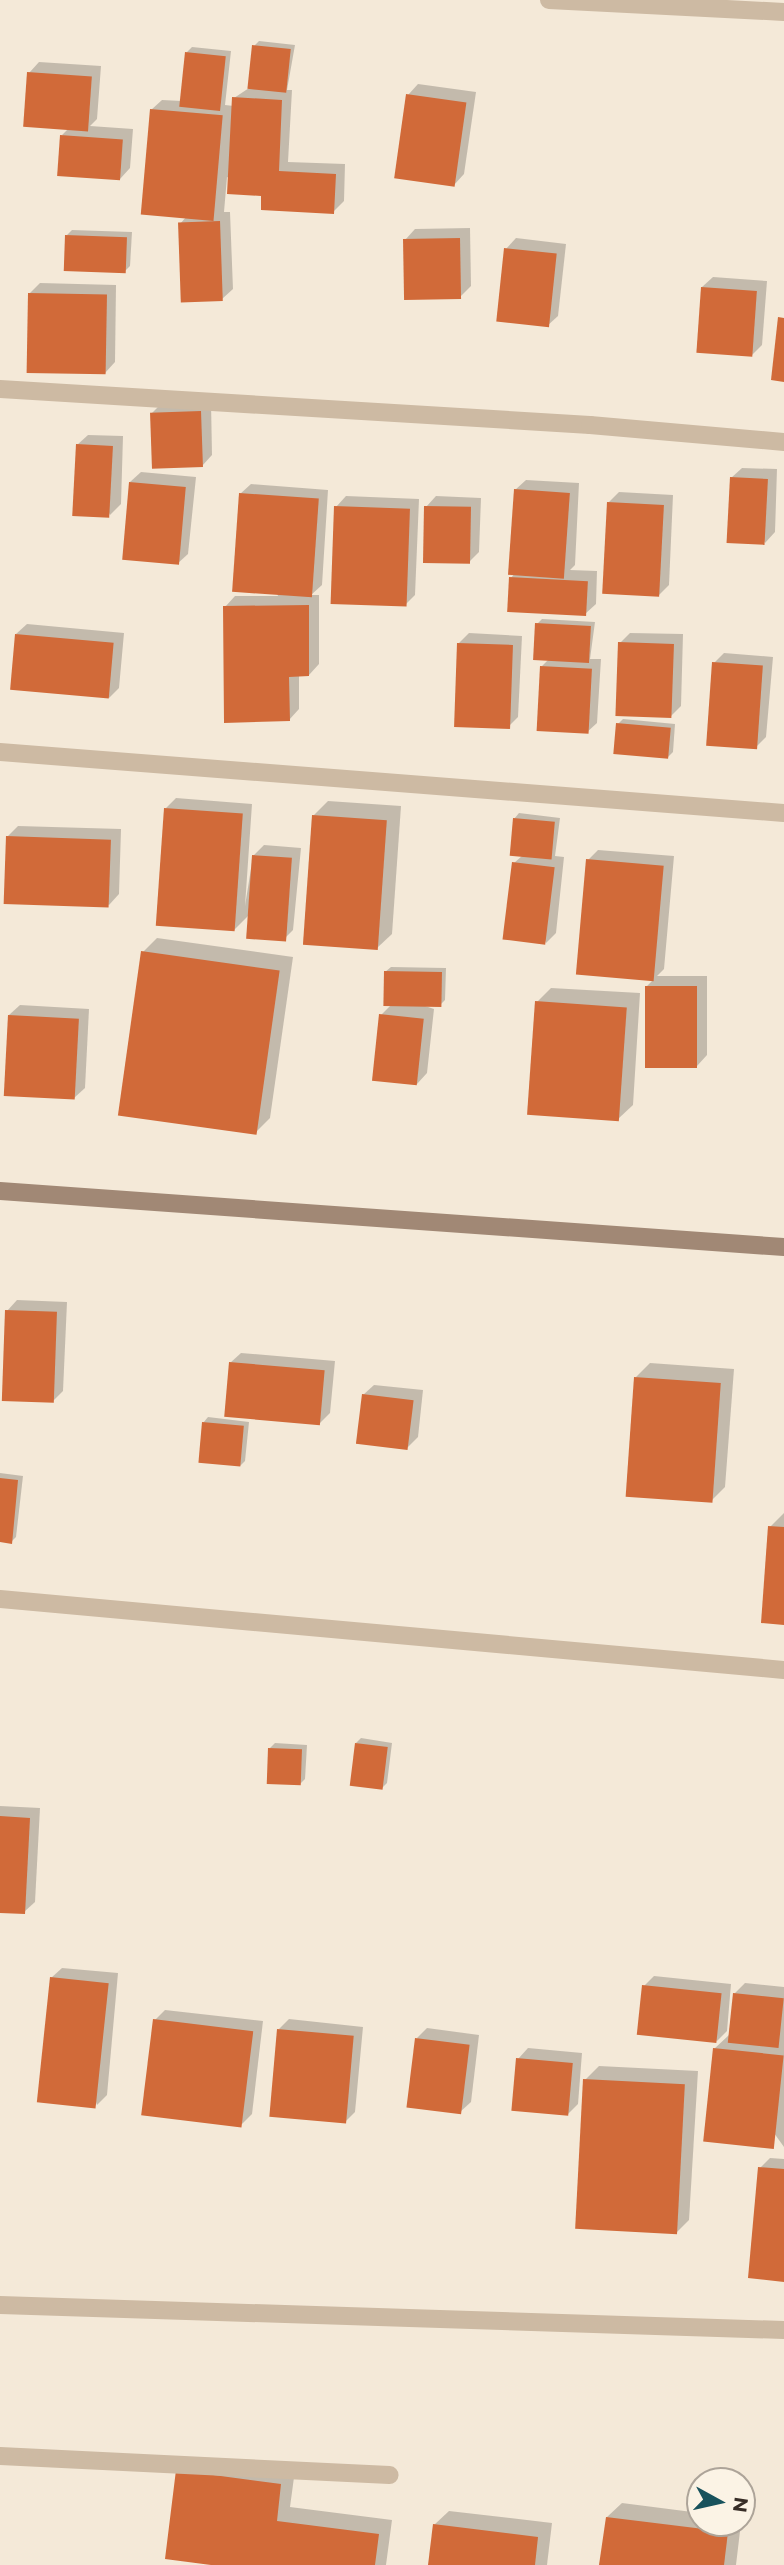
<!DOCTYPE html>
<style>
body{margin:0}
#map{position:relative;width:784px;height:2565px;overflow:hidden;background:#f4e9d8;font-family:Montserrat,sans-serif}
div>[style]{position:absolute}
.shadow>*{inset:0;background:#0003}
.building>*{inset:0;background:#d16a39;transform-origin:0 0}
.street>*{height:18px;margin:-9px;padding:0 9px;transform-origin:9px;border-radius:9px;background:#cdbaa3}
.secondary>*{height:18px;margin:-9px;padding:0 9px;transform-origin:9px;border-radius:9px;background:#a18875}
span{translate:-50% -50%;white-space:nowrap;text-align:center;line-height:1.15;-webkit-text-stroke:5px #fbf3e5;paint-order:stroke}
.north{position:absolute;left:686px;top:2467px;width:70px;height:70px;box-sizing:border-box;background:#fbf3e5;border:2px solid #ada499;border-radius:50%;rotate:98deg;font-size:19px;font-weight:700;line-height:28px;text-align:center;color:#372d26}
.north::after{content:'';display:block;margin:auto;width:24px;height:32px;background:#18525c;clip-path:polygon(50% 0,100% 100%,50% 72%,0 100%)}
</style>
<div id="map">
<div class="shadow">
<div style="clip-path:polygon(259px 41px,295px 45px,287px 90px,292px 90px,288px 162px,345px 164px,344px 201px,333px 212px,263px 194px,227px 177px,224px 212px,230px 212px,233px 289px,222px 299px,180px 224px,186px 217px,151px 110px,162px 100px,182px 101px,187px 52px,192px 47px,231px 51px,225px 105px,234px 106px,234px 98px,249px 88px,254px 46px)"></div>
<div style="clip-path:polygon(39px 62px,101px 66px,97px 119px,90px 126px,133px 129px,130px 168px,120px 179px,62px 135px,69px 128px,29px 73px)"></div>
<div style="clip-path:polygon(418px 84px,476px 92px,464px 174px,454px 185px,408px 95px)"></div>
<div style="clip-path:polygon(470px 228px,471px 286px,460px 297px,405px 240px,415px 229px)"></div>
<div style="clip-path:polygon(72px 230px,132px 232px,130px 266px,125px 271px,67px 235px)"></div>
<div style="clip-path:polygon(516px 238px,566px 244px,558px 316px,547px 326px,506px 249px)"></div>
<div style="clip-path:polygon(713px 277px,767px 281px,762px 345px,751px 356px,702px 287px)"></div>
<div style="clip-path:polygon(40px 283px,116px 285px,115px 362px,105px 373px,29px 294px)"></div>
<div style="clip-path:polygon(211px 402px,212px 455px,202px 466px,152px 413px,162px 403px)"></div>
<div style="clip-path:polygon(88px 435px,123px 436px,121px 504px,110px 515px,77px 445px)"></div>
<div style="clip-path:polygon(742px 468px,777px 469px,775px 532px,765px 543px,731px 478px)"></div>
<div style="clip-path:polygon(141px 472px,196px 477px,188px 554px,177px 564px,130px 482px)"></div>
<div style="clip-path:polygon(526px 480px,579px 483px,575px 565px,570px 570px,597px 571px,596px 604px,585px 614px,511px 578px,515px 573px,515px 490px)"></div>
<div style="clip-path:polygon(251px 484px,328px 490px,322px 585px,311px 595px,319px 595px,319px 664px,309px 675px,299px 675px,299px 709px,289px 720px,225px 607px,235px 596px,278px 596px,240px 494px)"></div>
<div style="clip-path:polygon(619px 492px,673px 495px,669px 585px,659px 595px,608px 503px)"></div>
<div style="clip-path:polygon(346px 496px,419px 499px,415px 595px,405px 605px,336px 507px)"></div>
<div style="clip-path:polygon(436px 496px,481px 498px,479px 552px,469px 562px,426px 507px)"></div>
<div style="clip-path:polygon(542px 619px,595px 622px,590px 659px,601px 659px,597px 723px,586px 733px,542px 666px,549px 659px,537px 624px)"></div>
<div style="clip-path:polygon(27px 624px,124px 633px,119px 688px,109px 698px,16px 634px)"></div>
<div style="clip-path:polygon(469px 633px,522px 636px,518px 717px,508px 727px,459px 643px)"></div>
<div style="clip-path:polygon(630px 633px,683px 634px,681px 706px,670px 717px,620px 643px)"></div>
<div style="clip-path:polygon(724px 653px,773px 657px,766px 737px,755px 748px,714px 663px)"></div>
<div style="clip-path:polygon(623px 719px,675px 724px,673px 752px,668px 757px,618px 724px)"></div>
<div style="clip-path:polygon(176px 798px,252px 804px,245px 906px,253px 856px,264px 845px,301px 848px,293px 930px,283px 940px,248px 916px,234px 930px,166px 808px)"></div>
<div style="clip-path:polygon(328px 801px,401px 806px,392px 934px,377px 948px,313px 816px)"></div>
<div style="clip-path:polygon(519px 813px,560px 818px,555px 856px,564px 857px,556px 933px,546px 943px,514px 863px,522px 856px,514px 819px)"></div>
<div style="clip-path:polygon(18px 826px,121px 829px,119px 894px,109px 905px,7px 837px)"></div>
<div style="clip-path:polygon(598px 850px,674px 856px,664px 969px,657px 976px,707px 976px,707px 1055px,697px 1066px,647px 986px,653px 980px,588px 860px)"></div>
<div style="clip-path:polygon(157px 938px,293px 957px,270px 1118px,256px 1132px,143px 952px)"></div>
<div style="clip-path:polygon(391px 967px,446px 968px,445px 1000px,440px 1005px,422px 1005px,434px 1009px,427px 1073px,417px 1084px,381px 1015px,391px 1005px,385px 972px)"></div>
<div style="clip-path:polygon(551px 988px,640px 993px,633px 1105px,618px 1119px,537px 1002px)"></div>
<div style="clip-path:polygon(20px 1005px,89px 1009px,85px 1088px,74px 1098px,9px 1015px)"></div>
<div style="clip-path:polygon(17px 1300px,67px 1302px,63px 1391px,53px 1401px,7px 1311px)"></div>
<div style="clip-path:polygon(241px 1353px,335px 1361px,330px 1413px,319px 1424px,230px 1363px)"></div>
<div style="clip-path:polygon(650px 1363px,734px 1369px,725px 1487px,711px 1501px,636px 1377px)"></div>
<div style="clip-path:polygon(374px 1385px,423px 1390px,418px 1437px,408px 1447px,363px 1395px)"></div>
<div style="clip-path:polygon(208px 1417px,249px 1422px,245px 1461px,240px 1466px,203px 1423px)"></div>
<div style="clip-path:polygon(0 1473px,23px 1476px,16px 1537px,11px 1542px,0 1541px)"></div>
<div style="clip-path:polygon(784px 1513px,784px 1624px,770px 1527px)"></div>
<div style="clip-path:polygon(361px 1738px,392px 1743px,387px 1783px,382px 1788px,356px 1743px)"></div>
<div style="clip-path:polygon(275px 1743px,307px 1745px,305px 1779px,300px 1784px,270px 1748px)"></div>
<div style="clip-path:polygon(0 1806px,40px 1808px,35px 1902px,24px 1912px,0 1911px)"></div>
<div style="clip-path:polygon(62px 1968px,118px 1973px,107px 2095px,97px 2105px,51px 1978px)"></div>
<div style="clip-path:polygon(654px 1976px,731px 1984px,727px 2031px,717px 2041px,644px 1986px)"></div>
<div style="clip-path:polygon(745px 1983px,784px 1987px,784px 2147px,714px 2049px,729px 2035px,734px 1994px)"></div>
<div style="clip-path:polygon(165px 2010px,263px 2021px,252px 2114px,242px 2124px,155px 2020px)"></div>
<div style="clip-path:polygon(289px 2019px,363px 2027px,355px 2112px,345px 2122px,279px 2029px)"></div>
<div style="clip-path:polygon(427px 2028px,479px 2035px,471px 2102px,460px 2112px,417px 2038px)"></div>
<div style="clip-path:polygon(528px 2048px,582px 2053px,578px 2104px,568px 2114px,518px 2059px)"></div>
<div style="clip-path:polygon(599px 2066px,698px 2071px,689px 2220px,675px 2234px,585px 2080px)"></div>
<div style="clip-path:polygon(770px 2158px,784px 2159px,784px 2280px,760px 2168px)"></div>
<div style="clip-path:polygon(295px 2470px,290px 2507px,392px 2520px,386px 2565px,217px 2565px,178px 2471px)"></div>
<div style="clip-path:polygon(622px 2503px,700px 2513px,700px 2523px,741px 2523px,736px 2565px,601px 2565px,607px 2517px)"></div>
<div style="clip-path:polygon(449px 2511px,552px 2523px,547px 2565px,430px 2565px,434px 2525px)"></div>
</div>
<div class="building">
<div style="left:252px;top:45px;width:39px;height:44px;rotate:6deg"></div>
<div style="left:185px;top:52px;width:41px;height:55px;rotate:6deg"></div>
<div style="left:27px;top:72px;width:65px;height:55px;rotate:4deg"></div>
<div style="left:406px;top:94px;width:61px;height:85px;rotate:8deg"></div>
<div style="clip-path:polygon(232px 97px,282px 100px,279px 171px,336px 174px,334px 214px,261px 210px,261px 196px,227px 194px)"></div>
<div style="left:150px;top:109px;width:73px;height:106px;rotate:5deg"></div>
<div style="left:60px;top:135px;width:63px;height:41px;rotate:4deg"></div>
<div style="left:220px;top:221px;width:80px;height:42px;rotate:88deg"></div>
<div style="left:65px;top:235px;width:62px;height:36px;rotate:2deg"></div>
<div style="left:460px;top:238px;width:61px;height:57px;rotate:89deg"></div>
<div style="left:504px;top:248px;width:53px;height:74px;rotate:6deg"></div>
<div style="left:701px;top:287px;width:56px;height:66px;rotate:4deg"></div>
<div style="left:28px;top:293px;width:79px;height:80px;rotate:1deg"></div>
<div style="clip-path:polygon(778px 317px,784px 318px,784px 382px,771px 380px)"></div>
<div style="left:201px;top:411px;width:56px;height:51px;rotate:88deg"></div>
<div style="left:76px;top:444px;width:37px;height:72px;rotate:3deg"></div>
<div style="left:730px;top:477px;width:38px;height:66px;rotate:3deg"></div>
<div style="left:129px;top:482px;width:57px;height:78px;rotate:5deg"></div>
<div style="left:514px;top:489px;width:56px;height:86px;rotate:4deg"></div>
<div style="left:239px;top:493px;width:80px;height:99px;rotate:4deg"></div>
<div style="left:607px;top:502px;width:57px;height:92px;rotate:3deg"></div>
<div style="left:334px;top:506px;width:76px;height:98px;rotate:2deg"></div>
<div style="left:424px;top:506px;width:47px;height:57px;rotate:1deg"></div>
<div style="left:509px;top:577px;width:79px;height:35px;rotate:3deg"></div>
<div style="clip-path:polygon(309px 605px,309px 676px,289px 677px,290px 721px,224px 723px,223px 606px)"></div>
<div style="left:535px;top:623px;width:56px;height:37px;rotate:3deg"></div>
<div style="left:15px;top:634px;width:99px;height:56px;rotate:5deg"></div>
<div style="left:618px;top:642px;width:56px;height:74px;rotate:2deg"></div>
<div style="left:457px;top:643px;width:56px;height:84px;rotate:2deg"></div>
<div style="left:712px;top:662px;width:51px;height:84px;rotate:4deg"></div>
<div style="left:540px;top:666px;width:52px;height:65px;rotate:3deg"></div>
<div style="left:616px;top:723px;width:55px;height:31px;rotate:5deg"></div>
<div style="left:164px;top:808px;width:79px;height:118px;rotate:4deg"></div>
<div style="left:312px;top:815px;width:75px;height:130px;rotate:4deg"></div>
<div style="left:513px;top:818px;width:42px;height:38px;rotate:5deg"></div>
<div style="left:6px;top:836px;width:105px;height:68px;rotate:2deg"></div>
<div style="left:252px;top:855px;width:40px;height:84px;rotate:4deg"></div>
<div style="left:586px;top:859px;width:78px;height:116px;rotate:5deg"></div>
<div style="left:512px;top:862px;width:43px;height:78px;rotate:7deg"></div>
<div style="left:141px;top:951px;width:140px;height:166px;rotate:8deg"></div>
<div style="left:384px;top:971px;width:58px;height:35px;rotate:1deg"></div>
<div style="left:645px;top:986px;width:52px;height:82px"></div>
<div style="left:535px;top:1001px;width:92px;height:114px;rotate:4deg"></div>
<div style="left:379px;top:1014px;width:45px;height:67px;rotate:6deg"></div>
<div style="left:8px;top:1015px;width:71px;height:81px;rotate:3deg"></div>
<div style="left:5px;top:1310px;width:52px;height:91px;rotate:2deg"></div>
<div style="left:229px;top:1362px;width:96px;height:55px;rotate:5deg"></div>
<div style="left:634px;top:1377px;width:87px;height:120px;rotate:4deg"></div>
<div style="left:362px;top:1394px;width:52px;height:50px;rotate:7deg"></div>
<div style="left:202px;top:1422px;width:42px;height:41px;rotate:5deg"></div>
<div style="clip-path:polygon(0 1478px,18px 1480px,12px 1544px,0 1542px)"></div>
<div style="clip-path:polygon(768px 1526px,784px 1527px,784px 1625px,761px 1623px)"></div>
<div style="left:355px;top:1743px;width:33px;height:43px;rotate:7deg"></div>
<div style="left:268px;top:1748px;width:34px;height:36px;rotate:2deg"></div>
<div style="clip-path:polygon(0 1816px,30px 1818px,25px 1914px,0 1913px)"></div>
<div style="left:50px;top:1977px;width:59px;height:126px;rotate:6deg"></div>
<div style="left:642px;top:1985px;width:80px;height:50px;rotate:6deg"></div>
<div style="left:733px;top:1993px;width:51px;height:50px;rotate:6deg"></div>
<div style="left:153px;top:2019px;width:101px;height:97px;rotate:7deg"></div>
<div style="left:277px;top:2029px;width:77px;height:88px;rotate:5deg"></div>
<div style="left:415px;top:2038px;width:55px;height:70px;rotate:7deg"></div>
<div style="left:713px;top:2048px;width:71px;height:94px;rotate:6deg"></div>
<div style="left:516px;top:2058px;width:57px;height:53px;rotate:5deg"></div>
<div style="left:583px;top:2079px;width:102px;height:150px;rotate:3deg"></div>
<div style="clip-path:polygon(758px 2167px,784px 2169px,784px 2282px,748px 2278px)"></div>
<div style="clip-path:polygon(176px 2470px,281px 2484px,277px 2521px,379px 2534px,375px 2565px,211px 2565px,165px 2559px)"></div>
<div style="clip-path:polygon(606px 2517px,728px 2532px,724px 2565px,599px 2565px)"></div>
<div style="clip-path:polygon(433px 2524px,538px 2537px,535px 2565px,428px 2565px)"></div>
</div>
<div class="street">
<div style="left:549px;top:0;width:235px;rotate:2.9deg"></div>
<div style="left:0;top:389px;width:591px;rotate:3.49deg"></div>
<div style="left:590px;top:425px;width:195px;rotate:5deg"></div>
<div style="left:0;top:752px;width:786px;rotate:4.45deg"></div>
<div style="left:0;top:1599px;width:787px;rotate:5.17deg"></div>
<div style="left:0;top:2305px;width:784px;rotate:1.83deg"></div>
<div style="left:0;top:2456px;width:390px;rotate:2.8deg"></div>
</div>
<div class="secondary">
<div style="left:0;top:1191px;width:786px;rotate:4.09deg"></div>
</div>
<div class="north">N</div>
</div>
